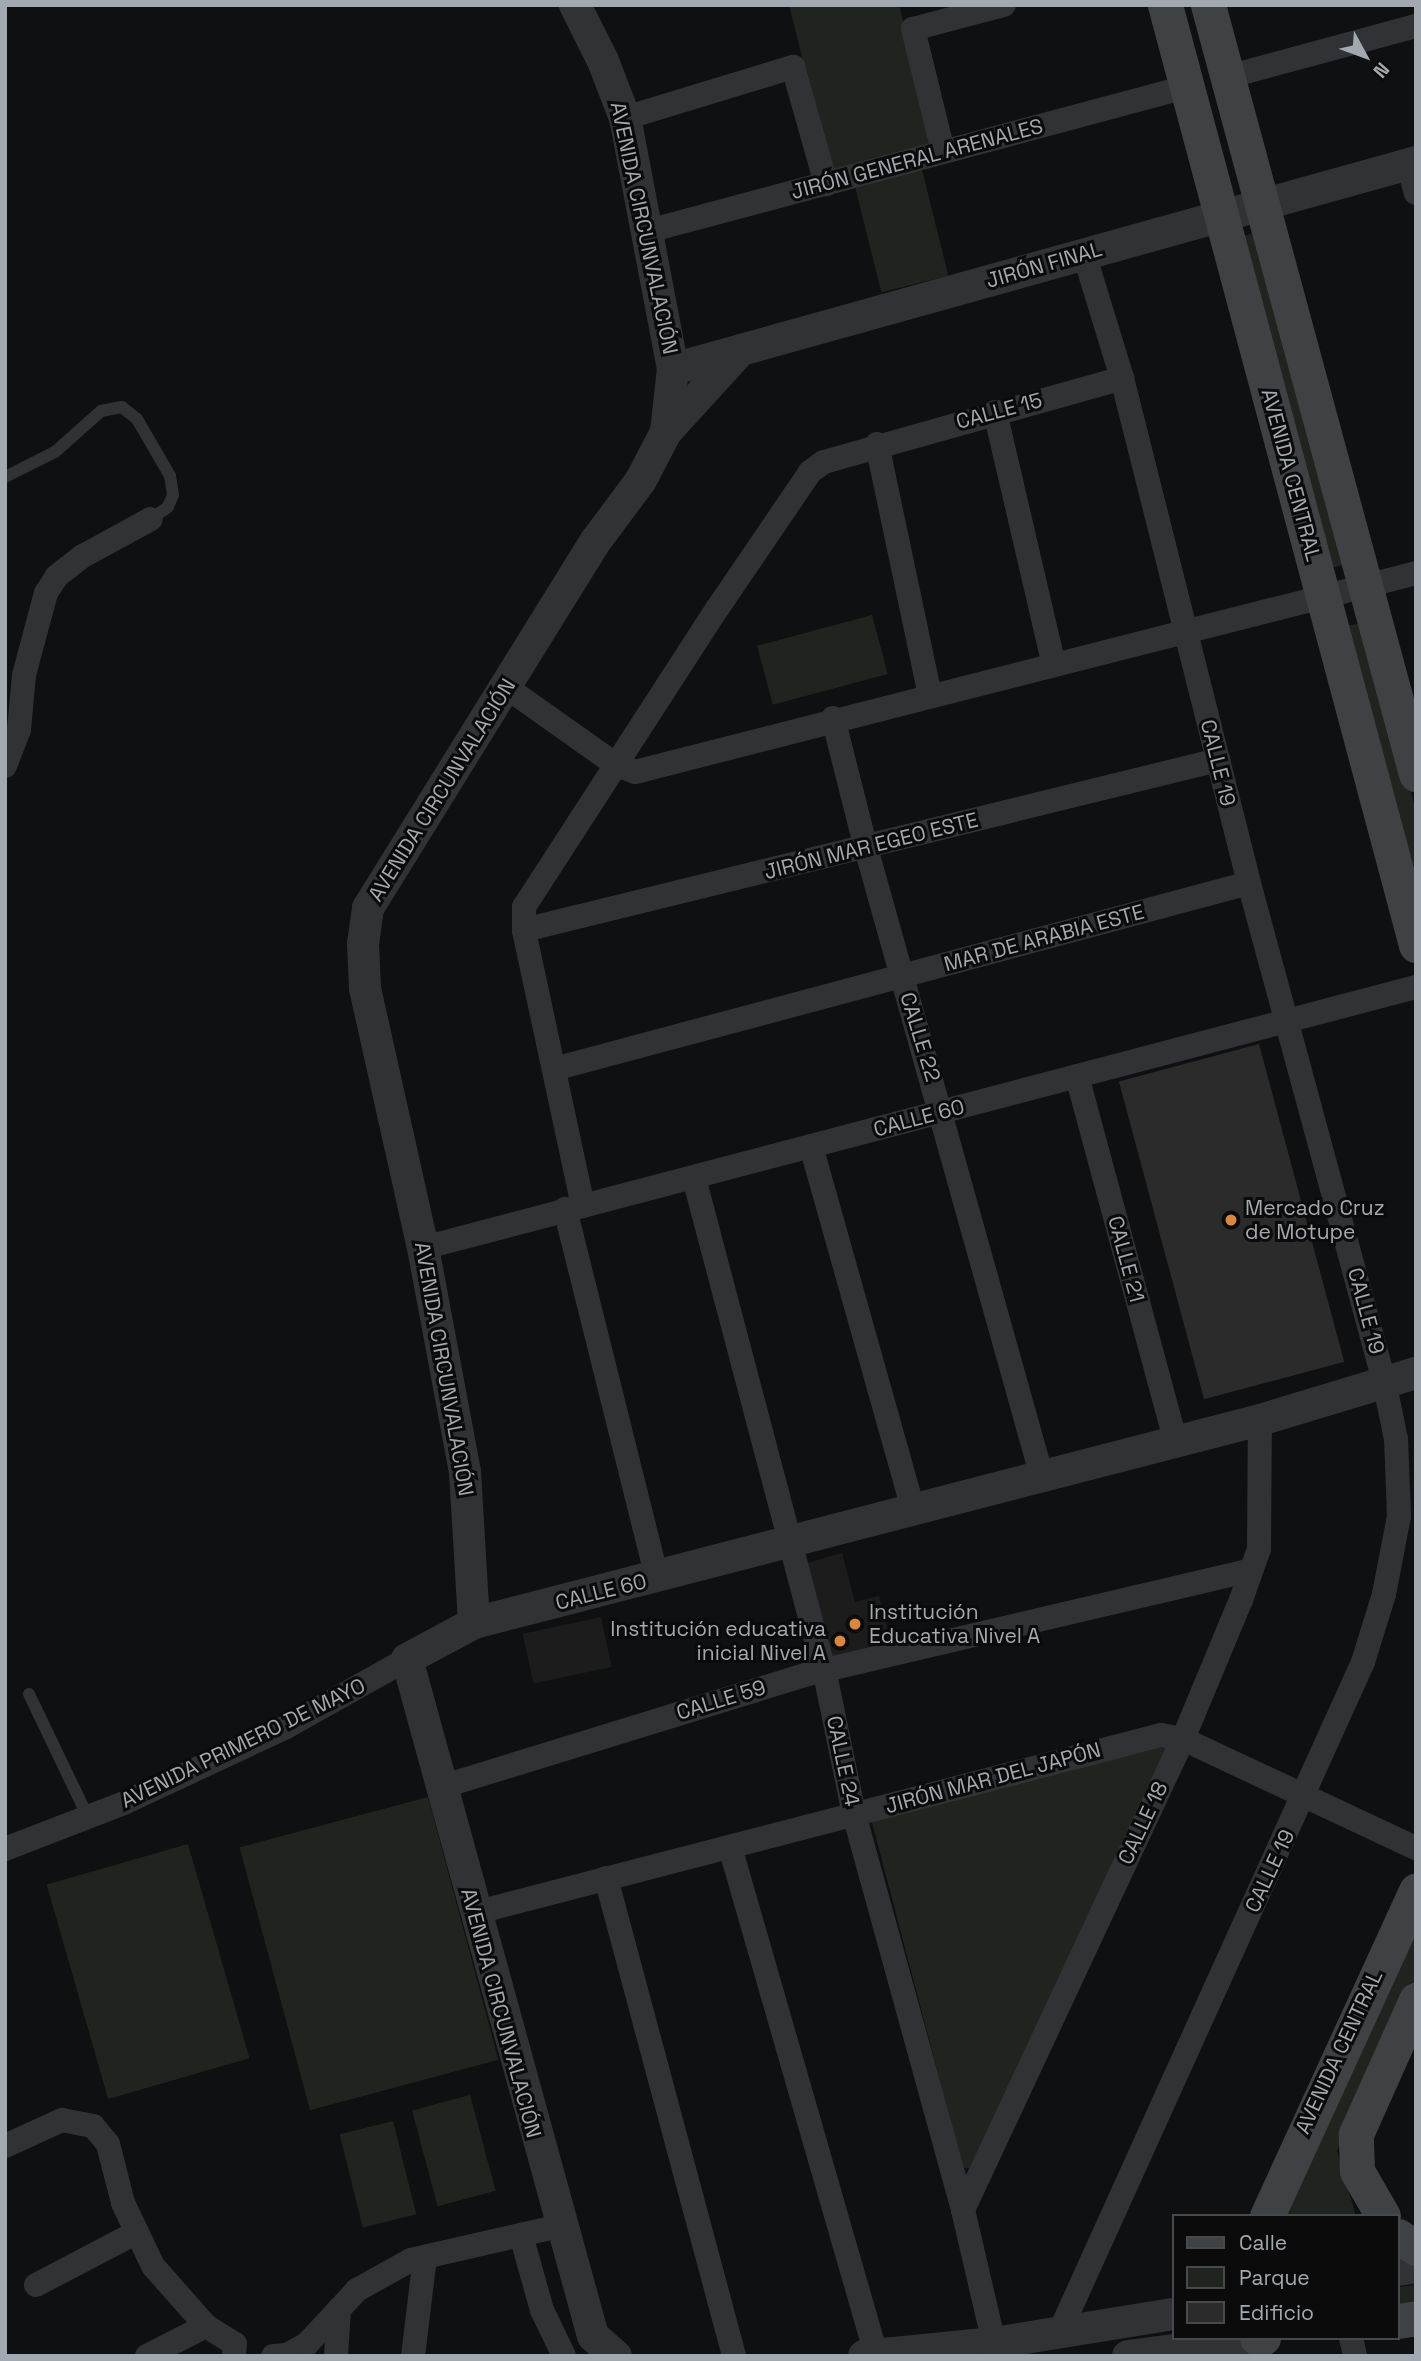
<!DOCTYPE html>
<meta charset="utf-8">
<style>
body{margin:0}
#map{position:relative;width:1421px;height:2361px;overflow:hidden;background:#0f1011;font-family:"Space Grotesk",sans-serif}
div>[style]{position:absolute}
.built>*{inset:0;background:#1c1c1d;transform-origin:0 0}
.green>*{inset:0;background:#1f251e;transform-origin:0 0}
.building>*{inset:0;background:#2b2b2c;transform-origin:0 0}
.service>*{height:12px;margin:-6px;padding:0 6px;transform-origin:6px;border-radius:6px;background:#313235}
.minor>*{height:24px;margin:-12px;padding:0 12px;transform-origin:12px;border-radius:12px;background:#313235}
.tertiary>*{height:32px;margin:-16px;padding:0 16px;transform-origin:16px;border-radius:16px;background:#313235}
.secondary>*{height:35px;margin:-17.5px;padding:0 17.5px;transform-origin:17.5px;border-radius:17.5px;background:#3f4245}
.dots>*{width:19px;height:19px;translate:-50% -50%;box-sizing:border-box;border:4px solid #0b0b0b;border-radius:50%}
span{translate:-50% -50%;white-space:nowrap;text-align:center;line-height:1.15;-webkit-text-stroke:6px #0b0b0b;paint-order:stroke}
.street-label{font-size:21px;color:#a2a9b0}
.poi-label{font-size:21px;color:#a2a9b0}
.left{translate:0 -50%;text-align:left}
.right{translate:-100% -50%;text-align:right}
.frame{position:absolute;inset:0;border:7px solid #a2a9b0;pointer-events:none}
.legend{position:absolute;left:1172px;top:2214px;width:228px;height:126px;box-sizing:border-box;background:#0b0b0b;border:2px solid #474a4d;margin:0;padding:9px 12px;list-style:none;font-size:21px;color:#a2a9b0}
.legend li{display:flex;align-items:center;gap:14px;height:35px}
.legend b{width:35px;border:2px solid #474a4d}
.north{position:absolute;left:1330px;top:21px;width:70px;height:70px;-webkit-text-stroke:5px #0b0b0b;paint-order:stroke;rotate:131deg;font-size:19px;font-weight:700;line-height:28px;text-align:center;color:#a2a9b0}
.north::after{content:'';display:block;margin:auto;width:24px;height:32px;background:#a2a9b0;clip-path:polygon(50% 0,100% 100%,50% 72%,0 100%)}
</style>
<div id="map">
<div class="built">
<div style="clip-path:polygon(842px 1553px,855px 1602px,879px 1596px,892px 1646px,834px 1663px,807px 1563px)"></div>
<div style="left:601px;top:1617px;width:51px;height:80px;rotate:78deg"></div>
</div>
<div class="green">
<div style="clip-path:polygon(789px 5px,899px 5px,935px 145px,831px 172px)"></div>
<div style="left:921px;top:166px;width:113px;height:69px;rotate:76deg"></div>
<div style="clip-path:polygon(1260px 231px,1349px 564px,1326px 569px,1241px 237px)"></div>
<div style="left:872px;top:615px;width:61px;height:119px;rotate:75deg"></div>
<div style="clip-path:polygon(1365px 623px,1416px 811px,1416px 904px,1343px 626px)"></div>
<div style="clip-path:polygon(1167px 1746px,970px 2168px,963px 2168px,870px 1815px)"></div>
<div style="left:428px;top:1797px;width:272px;height:195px;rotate:75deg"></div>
<div style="left:188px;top:1844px;width:223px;height:147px;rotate:74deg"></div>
<div style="clip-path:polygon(1416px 1910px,1416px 1979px,1337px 2151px,1356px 2216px,1278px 2216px)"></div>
<div style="left:470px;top:2095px;width:99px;height:60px;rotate:75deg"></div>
<div style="left:393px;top:2121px;width:96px;height:55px;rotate:76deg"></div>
<div style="clip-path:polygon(1416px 2285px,1416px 2309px,1398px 2311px,1398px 2287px)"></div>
</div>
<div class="building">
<div style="left:1259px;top:1044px;width:329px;height:145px;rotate:75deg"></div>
</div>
<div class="service">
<div style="left:5px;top:477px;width:56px;rotate:-26.6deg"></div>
<div style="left:55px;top:452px;width:62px;rotate:-41.7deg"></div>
<div style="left:101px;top:411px;width:21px;rotate:-11deg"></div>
<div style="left:122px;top:407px;width:19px;rotate:39deg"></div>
<div style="left:137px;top:419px;width:66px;rotate:59.9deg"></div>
<div style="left:170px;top:476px;width:19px;rotate:81deg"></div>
<div style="left:173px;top:495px;width:13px;rotate:113deg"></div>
<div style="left:168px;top:507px;width:21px;rotate:145deg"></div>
<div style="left:29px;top:1694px;width:136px;rotate:64.4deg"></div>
</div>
<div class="minor">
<div style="left:1227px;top:77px;width:196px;rotate:-15.1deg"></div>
<div style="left:625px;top:118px;width:176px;rotate:-16.9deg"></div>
<div style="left:793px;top:67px;width:122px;rotate:74.2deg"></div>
<div style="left:943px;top:151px;width:126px;rotate:-103.8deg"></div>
<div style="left:913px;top:29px;width:94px;rotate:-14.8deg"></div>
<div style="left:1408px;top:164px;width:30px;rotate:75deg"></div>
<div style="left:648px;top:231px;width:557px;rotate:-14.98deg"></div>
<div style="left:995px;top:412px;width:260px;rotate:76.9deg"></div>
<div style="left:877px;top:444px;width:257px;rotate:78.1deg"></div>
<div style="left:506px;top:687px;width:135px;rotate:35.3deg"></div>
<div style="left:616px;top:765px;width:20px;rotate:20deg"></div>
<div style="left:635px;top:772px;width:806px;rotate:-14.29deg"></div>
<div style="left:833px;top:718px;width:134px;rotate:75.8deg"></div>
<div style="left:866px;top:848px;width:653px;rotate:74.37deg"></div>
<div style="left:5px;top:766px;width:39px;rotate:-69deg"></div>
<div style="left:19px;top:730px;width:55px;rotate:-84.8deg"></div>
<div style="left:24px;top:675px;width:85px;rotate:-75deg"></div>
<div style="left:46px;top:593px;width:20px;rotate:-57deg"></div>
<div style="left:57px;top:576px;width:33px;rotate:-38deg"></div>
<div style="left:83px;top:556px;width:77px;rotate:-28.6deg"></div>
<div style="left:524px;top:930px;width:715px;rotate:-13.76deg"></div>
<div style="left:554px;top:1069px;width:719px;rotate:-14.98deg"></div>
<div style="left:1077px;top:1076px;width:379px;rotate:74.9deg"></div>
<div style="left:811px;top:1146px;width:377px;rotate:74.3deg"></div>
<div style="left:694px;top:1178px;width:513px;rotate:75.21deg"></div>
<div style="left:825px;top:1674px;width:143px;rotate:78.3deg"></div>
<div style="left:854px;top:1814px;width:411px;rotate:74.6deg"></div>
<div style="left:963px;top:2210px;width:137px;rotate:76.9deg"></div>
<div style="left:583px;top:1206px;width:282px;rotate:-102.1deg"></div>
<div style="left:524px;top:930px;width:23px;rotate:-90deg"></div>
<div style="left:524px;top:907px;width:355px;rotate:-57.1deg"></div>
<div style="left:717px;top:609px;width:166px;rotate:-55.8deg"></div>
<div style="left:810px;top:472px;width:17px;rotate:-36deg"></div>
<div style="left:824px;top:462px;width:310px;rotate:-15.7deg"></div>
<div style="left:565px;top:1209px;width:380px;rotate:76deg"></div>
<div style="left:423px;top:1248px;width:1027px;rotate:-14.73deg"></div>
<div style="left:441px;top:1787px;width:384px;rotate:-17.1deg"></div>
<div style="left:808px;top:1674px;width:455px;rotate:-13.2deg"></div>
<div style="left:730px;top:1847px;width:528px;rotate:73.94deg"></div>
<div style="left:5px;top:1849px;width:128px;rotate:-21.1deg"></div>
<div style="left:124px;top:1803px;width:179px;rotate:-25.1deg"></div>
<div style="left:286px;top:1727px;width:139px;rotate:-29.3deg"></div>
<div style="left:606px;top:1878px;width:495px;rotate:75deg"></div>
<div style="left:474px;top:1913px;width:710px;rotate:-14.53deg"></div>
<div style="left:1161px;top:1735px;width:22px;rotate:10deg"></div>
<div style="left:1183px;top:1739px;width:257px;rotate:25.1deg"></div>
<div style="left:5px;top:2146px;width:63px;rotate:-24.5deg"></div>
<div style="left:62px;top:2120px;width:32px;rotate:11deg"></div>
<div style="left:93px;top:2126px;width:23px;rotate:50deg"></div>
<div style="left:108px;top:2144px;width:61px;rotate:75.7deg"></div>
<div style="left:123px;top:2203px;width:70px;rotate:64.5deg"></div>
<div style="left:153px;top:2266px;width:80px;rotate:48.5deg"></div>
<div style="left:206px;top:2326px;width:34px;rotate:32deg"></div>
<div style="left:235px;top:2344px;width:12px;rotate:95deg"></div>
<div style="left:963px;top:2210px;width:520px;rotate:-64.96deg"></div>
<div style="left:1183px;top:1739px;width:151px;rotate:-67.4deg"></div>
<div style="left:1241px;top:1600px;width:54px;rotate:-70.6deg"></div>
<div style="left:1259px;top:1549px;width:129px;rotate:-89.6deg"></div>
<div style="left:521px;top:2235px;width:78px;rotate:74.4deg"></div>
<div style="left:542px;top:2310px;width:51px;rotate:64.4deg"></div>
<div style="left:36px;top:2285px;width:114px;rotate:-27.7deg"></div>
<div style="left:1060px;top:2331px;width:734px;rotate:-65.63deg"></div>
<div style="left:1363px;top:1662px;width:71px;rotate:-72.8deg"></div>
<div style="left:1384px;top:1594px;width:79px;rotate:-79.1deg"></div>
<div style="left:1399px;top:1516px;width:77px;rotate:-92.2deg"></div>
<div style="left:1396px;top:1439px;width:59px;rotate:-101.7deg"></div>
<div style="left:1384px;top:1381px;width:516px;rotate:-105.17deg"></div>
<div style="left:1249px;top:883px;width:521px;rotate:-104.12deg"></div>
<div style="left:1122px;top:378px;width:130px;rotate:-107deg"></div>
<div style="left:1351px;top:2338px;width:18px;rotate:77deg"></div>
<div style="left:147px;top:2356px;width:66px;rotate:-27deg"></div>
<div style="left:273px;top:2356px;width:14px;rotate:-4deg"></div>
<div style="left:287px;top:2355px;width:23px;rotate:-29deg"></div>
<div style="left:307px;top:2344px;width:74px;rotate:-47.2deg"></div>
<div style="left:357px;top:2290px;width:62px;rotate:-29.1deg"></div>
<div style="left:411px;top:2260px;width:153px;rotate:-12.9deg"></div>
<div style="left:336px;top:2356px;width:47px;rotate:-86.3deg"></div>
<div style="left:413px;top:2356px;width:100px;rotate:-83.1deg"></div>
</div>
<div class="tertiary">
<div style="left:673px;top:369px;width:771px;rotate:-15.57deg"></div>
<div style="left:666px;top:432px;width:111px;rotate:-47.6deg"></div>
<div style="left:474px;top:1623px;width:151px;rotate:-93.4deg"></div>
<div style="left:465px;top:1472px;width:228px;rotate:-100.6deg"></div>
<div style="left:423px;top:1248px;width:266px;rotate:-102.6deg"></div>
<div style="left:365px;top:988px;width:44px;rotate:-92.6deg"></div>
<div style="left:363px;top:944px;width:36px;rotate:-82deg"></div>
<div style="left:368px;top:908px;width:431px;rotate:-58.2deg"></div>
<div style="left:595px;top:542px;width:77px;rotate:-53.4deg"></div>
<div style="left:641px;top:480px;width:54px;rotate:-62.5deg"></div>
<div style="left:666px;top:432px;width:63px;rotate:-83.7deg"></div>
<div style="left:673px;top:369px;width:256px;rotate:-100.8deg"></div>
<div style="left:625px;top:118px;width:61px;rotate:-111.1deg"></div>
<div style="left:603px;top:61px;width:63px;rotate:-116.6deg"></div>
<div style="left:1398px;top:2270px;width:18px;rotate:-9deg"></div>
<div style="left:616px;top:2356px;width:30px;rotate:-139deg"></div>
<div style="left:593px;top:2336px;width:702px;rotate:-105.36deg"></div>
<div style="left:407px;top:1659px;width:76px;rotate:-28.2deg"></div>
<div style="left:474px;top:1623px;width:812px;rotate:-14.48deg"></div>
<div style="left:1260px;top:1420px;width:163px;rotate:-16.8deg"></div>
<div style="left:864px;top:2356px;width:131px;rotate:-5.7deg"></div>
<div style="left:994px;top:2343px;width:182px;rotate:-9.2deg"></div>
<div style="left:1128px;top:2356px;width:131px;rotate:-7.5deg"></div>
</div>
<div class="secondary">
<div style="left:1165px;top:5px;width:973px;rotate:75.05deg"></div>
<div style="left:1208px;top:5px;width:797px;rotate:74.86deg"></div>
<div style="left:1267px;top:2216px;width:358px;rotate:-65.4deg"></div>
<div style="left:1383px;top:2216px;width:52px;rotate:-120deg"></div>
<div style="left:1357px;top:2171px;width:37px;rotate:-92deg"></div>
<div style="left:1356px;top:2134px;width:147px;rotate:-65.9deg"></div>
<div style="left:1398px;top:2236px;width:22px;rotate:34deg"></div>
<div style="left:1398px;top:2321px;width:18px;rotate:-9deg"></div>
<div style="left:1257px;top:2338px;width:6px"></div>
</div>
<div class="dots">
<div style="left:1231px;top:1220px;background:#d88740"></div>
<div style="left:855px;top:1624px;background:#d88740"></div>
<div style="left:840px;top:1641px;background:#d88740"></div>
</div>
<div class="street-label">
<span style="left:917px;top:159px;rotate:-15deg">JIRÓN GENERAL ARENALES</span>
<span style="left:644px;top:228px;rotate:78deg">AVENIDA CIRCUNVALACIÓN</span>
<span style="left:1044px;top:265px;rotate:-16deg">JIRÓN FINAL</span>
<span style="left:999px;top:411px;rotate:-15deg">CALLE 15</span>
<span style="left:1291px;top:475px;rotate:75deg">AVENIDA CENTRAL</span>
<span style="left:1218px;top:763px;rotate:76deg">CALLE 19</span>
<span style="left:442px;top:790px;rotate:-58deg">AVENIDA CIRCUNVALACIÓN</span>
<span style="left:871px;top:846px;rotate:-14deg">JIRÓN MAR EGEO ESTE</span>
<span style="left:1044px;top:938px;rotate:-15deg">MAR DE ARABIA ESTE</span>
<span style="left:920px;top:1037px;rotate:73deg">CALLE 22</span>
<span style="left:919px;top:1118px;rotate:-15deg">CALLE 60</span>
<span style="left:1126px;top:1259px;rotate:75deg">CALLE 21</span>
<span style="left:1366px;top:1311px;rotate:75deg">CALLE 19</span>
<span style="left:444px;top:1369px;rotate:80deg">AVENIDA CIRCUNVALACIÓN</span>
<span style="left:601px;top:1592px;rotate:-14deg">CALLE 60</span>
<span style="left:721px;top:1700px;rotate:-17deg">CALLE 59</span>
<span style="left:243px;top:1743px;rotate:-26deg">AVENIDA PRIMERO DE MAYO</span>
<span style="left:843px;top:1761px;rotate:78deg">CALLE 24</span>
<span style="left:993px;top:1778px;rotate:-15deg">JIRÓN MAR DEL JAPÓN</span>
<span style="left:1143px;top:1823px;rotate:-65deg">CALLE 18</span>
<span style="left:1270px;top:1871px;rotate:-65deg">CALLE 19</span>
<span style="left:501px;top:2013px;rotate:75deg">AVENIDA CIRCUNVALACIÓN</span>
<span style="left:1339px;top:2052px;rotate:-65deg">AVENIDA CENTRAL</span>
</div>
<div class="poi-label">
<span class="left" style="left:1245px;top:1220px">Mercado Cruz<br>de Motupe</span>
<span class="left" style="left:869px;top:1624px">Institución<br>Educativa Nivel A</span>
<span class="right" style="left:826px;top:1641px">Institución educativa<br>inicial Nivel A</span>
</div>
<div class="frame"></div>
<ul class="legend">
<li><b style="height:9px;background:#3f4245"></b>Calle</li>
<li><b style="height:19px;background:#1f251e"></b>Parque</li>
<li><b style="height:19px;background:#2b2b2c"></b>Edificio</li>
</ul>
<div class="north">N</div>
</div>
